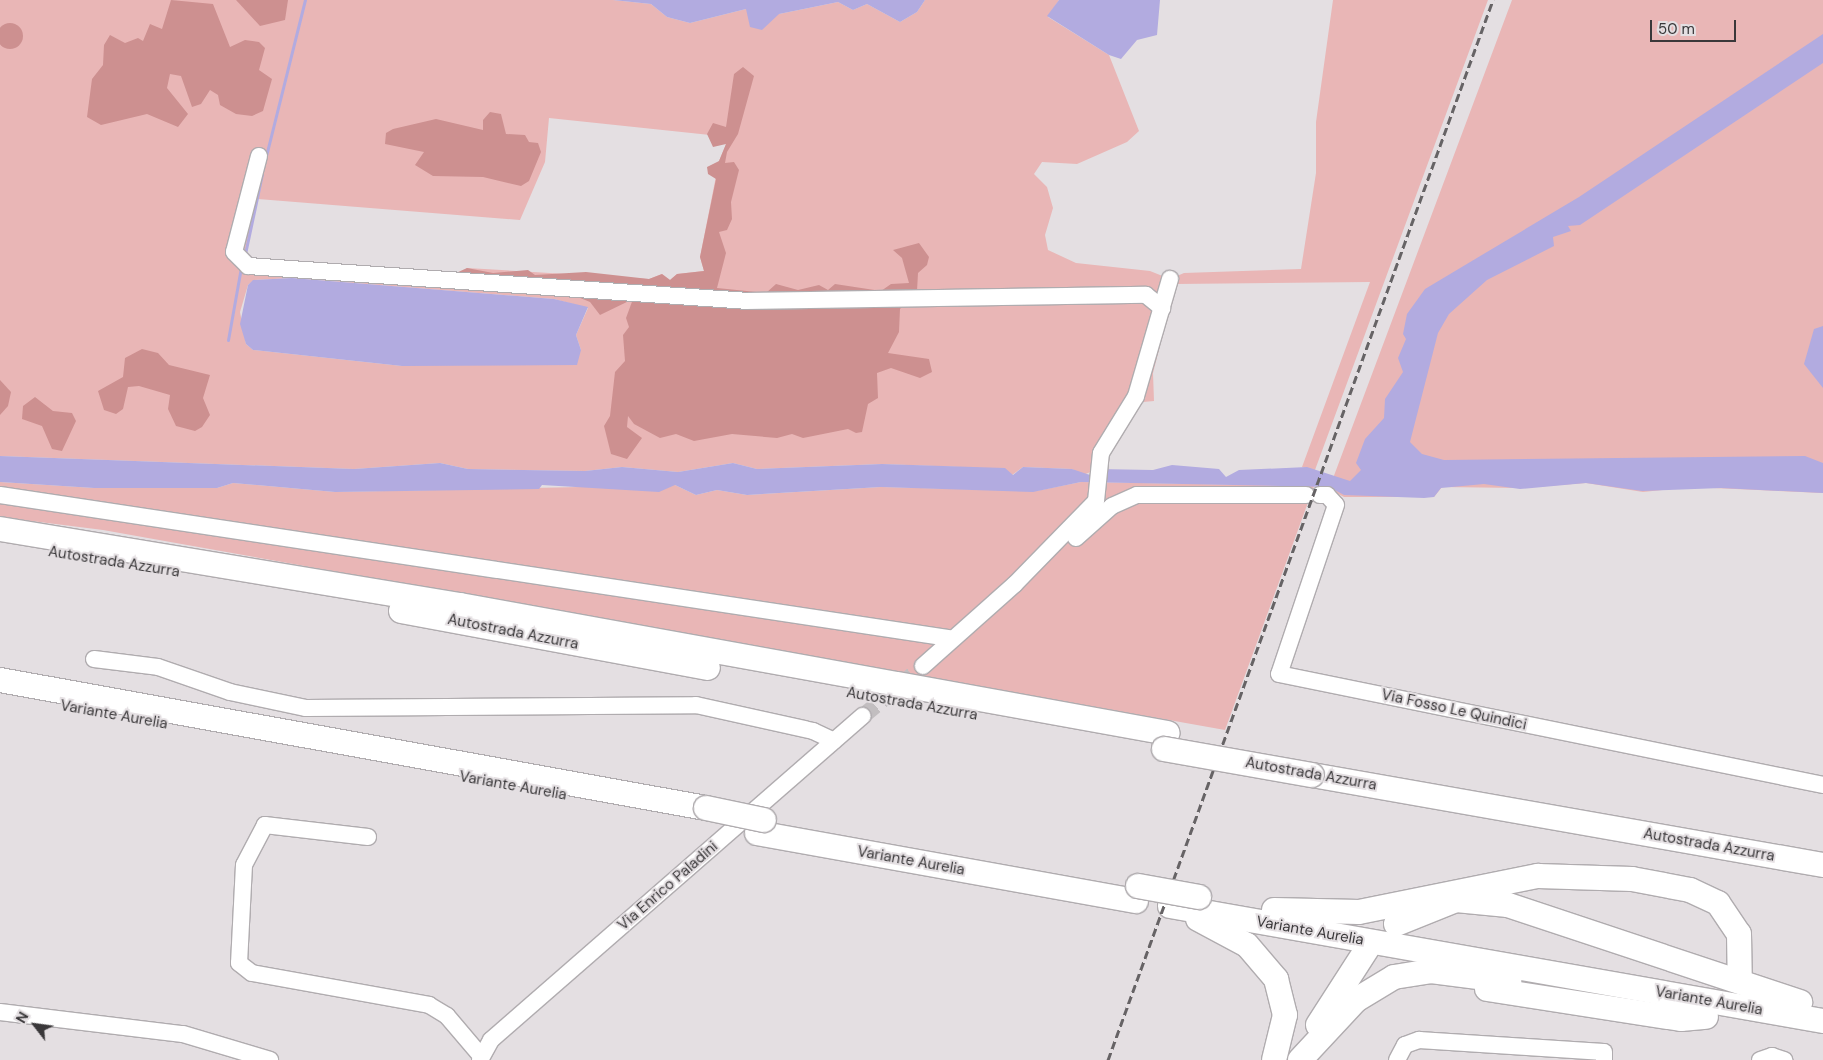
<!DOCTYPE html>
<style>
body{margin:0}
#map{position:relative;width:1823px;height:1060px;overflow:hidden;background:#e4dfe2;font-family:"DM Sans",sans-serif}
div>[style]{position:absolute}
.green>*{inset:0;background:#e9b6b6}
.forest>*{inset:0;background:#cd9090}
.round{border-radius:50%}
.water>*{inset:0;background:#b2abe0}
.stream>*{height:3px;margin:-1.5px;padding:0 1.5px;transform-origin:1.5px;border-radius:1.5px;background:#b2abe0}
.minor-tunnel>*{height:16px;margin-top:-8px;transform-origin:0;background:repeating-linear-gradient(90deg,#c2bec0 0 16px,transparent 0 24px)}
.roads{filter:drop-shadow(1px 0 #b0acaf) drop-shadow(-1px 0 #b0acaf) drop-shadow(0 1px #b0acaf) drop-shadow(0 -1px #b0acaf)}
.minor>*{height:16px;margin:-8px;padding:0 8px;transform-origin:8px;border-radius:8px;background:#fff}
.highway>*{height:24px;margin:-12px;padding:0 12px;transform-origin:12px;border-radius:12px;background:#fff}
.rail>*{height:3px;margin-top:-1.5px;transform-origin:0;background:repeating-linear-gradient(90deg,#666365 0 8px,transparent 0 12px)}
.bridges{filter:drop-shadow(1px 0 #b0acaf) drop-shadow(-1px 0 #b0acaf) drop-shadow(0 1px #b0acaf) drop-shadow(0 -1px #b0acaf)}
.highway-bridge>*{height:24px;margin:-12px;padding:0 12px;transform-origin:12px;border-radius:12px;background:#fff}
span{translate:-50% -50%;white-space:nowrap;text-align:center;line-height:1.15;-webkit-text-stroke:4px #e4dfe2;paint-order:stroke}
.street-label{font-size:15px;color:#3a383a}
.north{position:absolute;left:10px;top:1000px;width:50px;height:50px;-webkit-text-stroke:4px #e4dfe2;paint-order:stroke;rotate:300deg;font-size:14px;font-weight:700;line-height:20px;text-align:center;color:#3a383a}
.north::after{content:'';display:block;margin:auto;width:18px;height:22px;background:#3a383a;clip-path:polygon(50% 0,100% 100%,50% 72%,0 100%)}
.scale{position:absolute;left:1650px;top:20px;width:86px;height:22px;box-sizing:border-box;border:2px solid #3a383a;border-top:0;padding-left:6px;font-size:15px;line-height:18px;white-space:nowrap;color:#3a383a;-webkit-text-stroke:4px #e4dfe2;paint-order:stroke}
</style>
<div id="map">
<div class="green">
<div style="clip-path:polygon(evenodd,0 0,613px 0,651px 4px,667px 17px,690px 23px,746px 9px,779px 14px,838px 2px,853px 10px,867px 4px,900px 22px,917px 12px,925px 0,1059px 0,1048px 17px,1109px 55px,1139px 131px,1127px 142px,1077px 164px,1042px 162px,1034px 174px,1047px 187px,1053px 208px,1045px 235px,1048px 250px,1076px 263px,1150px 271px,1170px 279px,1184px 273px,1301px 269px,1316px 173px,1316px 122px,1333px 0,1488px 0,1315px 470px,1302px 467px,1370px 282px,1176px 284px,1153px 373px,1154px 401px,1132px 403px,1098px 469px,1083px 475px,1072px 469px,1023px 467px,1012px 475px,961px 467px,882px 464px,757px 469px,733px 463px,678px 472px,622px 467px,585px 471px,468px 469px,440px 463px,354px 469px,0 456px,0 0,549px 118px,729px 137px,719px 161px,700px 257px,704px 271px,677px 274px,670px 280px,662px 274px,649px 279px,467px 268px,452px 280px,244px 264px,258px 199px,520px 220px,545px 162px,549px 118px,0 0,292px 278px,554px 299px,588px 308px,576px 335px,581px 350px,402px 366px,253px 350px,246px 344px,240px 312px,248px 285px,254px 280px,292px 278px)"></div>
<div style="clip-path:polygon(1512px 0,1823px 0,1823px 493px,1691px 487px,1643px 492px,1586px 483px,1520px 488px,1442px 487px,1434px 497px,1344px 497px,1329px 489px)"></div>
<div style="clip-path:polygon(0 482px,94px 488px,217px 488px,233px 483px,335px 492px,675px 485px,696px 495px,717px 490px,747px 495px,881px 487px,1036px 491px,1081px 482px,1314px 486px,1225px 730px,103px 530px,0 517px)"></div>
</div>
<div class="forest">
<div style="clip-path:polygon(171px 0,213px 4px,230px 47px,245px 40px,259px 42px,265px 48px,259px 70px,272px 79px,263px 111px,252px 116px,236px 114px,220px 105px,218px 95px,210px 90px,201px 104px,192px 107px,181px 76px,170px 74px,167px 88px,188px 114px,178px 127px,147px 114px,101px 125px,87px 117px,92px 79px,103px 65px,104px 45px,110px 35px,125px 43px,138px 38px,143px 41px,150px 24px,162px 29px)"></div>
<div style="clip-path:polygon(236px 0,288px 0,285px 20px,260px 26px)"></div>
<div class="round" style="left:-3px;top:23px;width:26px;height:26px"></div>
<div style="clip-path:polygon(743px 67px,754px 76px,738px 134px,727px 152px,725px 163px,734px 162px,739px 170px,731px 202px,732px 219px,727px 230px,719px 232px,726px 253px,717px 288px,766px 293px,776px 284px,798px 290px,819px 285px,828px 290px,835px 284px,881px 291px,891px 284px,909px 283px,902px 258px,893px 250px,919px 243px,929px 257px,927px 265px,918px 273px,917px 291px,900px 309px,899px 332px,888px 353px,929px 359px,932px 372px,920px 378px,891px 368px,877px 373px,878px 398px,868px 404px,862px 432px,856px 433px,848px 429px,803px 438px,792px 434px,777px 438px,732px 434px,694px 441px,676px 434px,660px 438px,634px 424px,628px 416px,627px 427px,642px 438px,627px 459px,611px 454px,604px 426px,610px 416px,615px 372px,625px 361px,623px 335px,629px 327px,626px 318px,633px 299px,600px 315px,590px 302px,573px 295px,454px 274px,467px 268px,493px 273px,528px 270px,535px 275px,586px 272px,649px 279px,662px 274px,670px 280px,677px 274px,704px 271px,700px 257px,716px 179px,708px 174px,707px 167px,719px 161px,726px 144px,713px 147px,707px 134px,713px 123px,726px 127px,734px 74px)"></div>
<div style="clip-path:polygon(490px 112px,501px 114px,506px 134px,525px 135px,529px 142px,538px 143px,541px 152px,529px 181px,521px 186px,483px 177px,433px 176px,415px 165px,424px 152px,385px 144px,386px 133px,393px 129px,436px 119px,483px 130px,483px 120px)"></div>
<div style="clip-path:polygon(142px 349px,158px 353px,169px 365px,210px 375px,203px 398px,210px 415px,202px 427px,195px 431px,176px 426px,168px 409px,170px 395px,139px 386px,128px 387px,123px 409px,116px 414px,104px 410px,98px 391px,123px 377px,125px 358px)"></div>
<div style="clip-path:polygon(0 380px,11px 392px,8px 406px,0 415px)"></div>
<div style="clip-path:polygon(35px 397px,53px 411px,72px 413px,76px 421px,62px 451px,52px 449px,42px 426px,22px 419px,23px 406px)"></div>
</div>
<div class="water">
<div style="clip-path:polygon(613px 0,925px 0,917px 12px,900px 22px,867px 4px,853px 10px,838px 2px,779px 14px,762px 30px,750px 27px,746px 9px,690px 23px,667px 17px,651px 4px)"></div>
<div style="clip-path:polygon(1059px 0,1160px 0,1157px 35px,1137px 40px,1121px 59px,1109px 55px,1047px 16px)"></div>
<div style="clip-path:polygon(1823px 34px,1823px 63px,1580px 225px,1568px 226px,1571px 231px,1553px 237px,1554px 246px,1487px 280px,1449px 314px,1438px 333px,1410px 442px,1422px 454px,1444px 460px,1805px 456px,1823px 463px,1823px 493px,1721px 488px,1642px 491px,1586px 483px,1520px 489px,1484px 484px,1441px 488px,1434px 497px,1424px 498px,1344px 495px,1329px 487px,1081px 482px,1033px 492px,881px 487px,747px 495px,717px 490px,696px 495px,675px 485px,659px 492px,542px 485px,539px 489px,335px 492px,233px 483px,217px 488px,94px 488px,0 482px,0 456px,354px 469px,440px 463px,468px 469px,585px 471px,622px 467px,678px 472px,733px 463px,757px 469px,882px 464px,1005px 468px,1013px 475px,1023px 467px,1072px 469px,1090px 475px,1098px 469px,1153px 470px,1172px 465px,1219px 469px,1226px 477px,1239px 470px,1307px 467px,1350px 481px,1361px 470px,1356px 463px,1365px 439px,1384px 418px,1385px 399px,1403px 372px,1398px 358px,1406px 339px,1403px 334px,1407px 314px,1425px 289px,1579px 197px)"></div>
<div style="clip-path:polygon(292px 278px,554px 299px,588px 307px,576px 335px,581px 350px,577px 365px,402px 366px,253px 350px,246px 344px,240px 324px,248px 285px,253px 280px)"></div>
<div style="clip-path:polygon(1823px 326px,1823px 388px,1804px 364px,1814px 329px)"></div>
</div>
<div class="stream">
<div style="left:266px;top:156px;width:161px;rotate:-76deg"></div>
<div style="left:245px;top:254px;width:82px;rotate:-78deg"></div>
<div style="left:228px;top:340px;width:74px;rotate:-79.9deg"></div>
</div>
<div class="minor-tunnel">
<div style="left:863px;top:716px;width:78px;rotate:-39.8deg"></div>
</div>
<div class="roads">
<div class="minor">
<div style="left:259px;top:156px;width:99px;rotate:104.6deg"></div>
<div style="left:234px;top:252px;width:20px;rotate:45deg"></div>
<div style="left:248px;top:266px;width:499px;rotate:4deg"></div>
<div style="left:746px;top:301px;width:400px;rotate:-0.9deg"></div>
<div style="left:1146px;top:295px;width:21px;rotate:39deg"></div>
<div style="left:0;top:495px;width:960px;rotate:8.57deg"></div>
<div style="left:1320px;top:495px;width:7px"></div>
<div style="left:1327px;top:495px;width:13px;rotate:48deg"></div>
<div style="left:1336px;top:505px;width:178px;rotate:108.6deg"></div>
<div style="left:1279px;top:674px;width:555px;rotate:11.53deg"></div>
<div style="left:1076px;top:538px;width:48px;rotate:-41.6deg"></div>
<div style="left:1112px;top:506px;width:27px;rotate:-24deg"></div>
<div style="left:1137px;top:495px;width:169px"></div>
<div style="left:94px;top:659px;width:64px;rotate:7.1deg"></div>
<div style="left:158px;top:667px;width:76px;rotate:19.1deg"></div>
<div style="left:230px;top:692px;width:78px;rotate:11.9deg"></div>
<div style="left:306px;top:708px;width:390px;rotate:-0.4deg"></div>
<div style="left:696px;top:705px;width:120px;rotate:12.5deg"></div>
<div style="left:813px;top:731px;width:23px;rotate:25deg"></div>
<div style="left:923px;top:666px;width:122px;rotate:-41.7deg"></div>
<div style="left:1014px;top:585px;width:117px;rotate:-45.7deg"></div>
<div style="left:1096px;top:501px;width:48px;rotate:-84.1deg"></div>
<div style="left:1101px;top:453px;width:67px;rotate:-58.4deg"></div>
<div style="left:1136px;top:396px;width:122px;rotate:-73.8deg"></div>
<div style="left:368px;top:837px;width:104px;rotate:-173.4deg"></div>
<div style="left:265px;top:825px;width:45px;rotate:117.7deg"></div>
<div style="left:244px;top:865px;width:98px;rotate:92.9deg"></div>
<div style="left:239px;top:963px;width:16px;rotate:38deg"></div>
<div style="left:252px;top:973px;width:180px;rotate:10.2deg"></div>
<div style="left:429px;top:1005px;width:21px;rotate:31deg"></div>
<div style="left:447px;top:1016px;width:52px;rotate:49.6deg"></div>
<div style="left:0;top:1012px;width:184px;rotate:6.9deg"></div>
<div style="left:183px;top:1034px;width:91px;rotate:16.6deg"></div>
<div style="left:480px;top:1060px;width:23px;rotate:-61deg"></div>
<div style="left:491px;top:1040px;width:493px;rotate:-41.1deg"></div>
<div style="left:1397px;top:1060px;width:17px;rotate:-62deg"></div>
<div style="left:1405px;top:1045px;width:15px;rotate:-20deg"></div>
<div style="left:1419px;top:1040px;width:185px;rotate:3.7deg"></div>
<div style="left:1604px;top:1052px;width:8px;rotate:90deg"></div>
<div style="left:1760px;top:1060px;width:13px;rotate:-18deg"></div>
<div style="left:1772px;top:1056px;width:13px;rotate:18deg"></div>
</div>
<div class="highway">
<div style="left:0;top:529px;width:466px;rotate:9.4deg"></div>
<div style="left:460px;top:605px;width:719px;rotate:10.25deg"></div>
<div style="left:401px;top:611px;width:312px;rotate:10.5deg"></div>
<div style="left:0;top:680px;width:718px;rotate:10.28deg"></div>
<div style="left:1312px;top:775px;width:519px;rotate:9.99deg"></div>
<div style="left:757px;top:833px;width:385px;rotate:10.2deg"></div>
<div style="left:1170px;top:906px;width:663px;rotate:9.99deg"></div>
<div style="left:1274px;top:910px;width:85px;rotate:1.3deg"></div>
<div style="left:1359px;top:912px;width:183px;rotate:-11.4deg"></div>
<div style="left:1538px;top:876px;width:94px;rotate:1.8deg"></div>
<div style="left:1632px;top:879px;width:59px;rotate:10.7deg"></div>
<div style="left:1690px;top:890px;width:31px;rotate:25deg"></div>
<div style="left:1718px;top:903px;width:37px;rotate:56deg"></div>
<div style="left:1739px;top:934px;width:39px;rotate:89deg"></div>
<div style="left:1198px;top:919px;width:55px;rotate:28deg"></div>
<div style="left:1247px;top:945px;width:45px;rotate:49.5deg"></div>
<div style="left:1276px;top:979px;width:37px;rotate:76deg"></div>
<div style="left:1285px;top:1015px;width:46px;rotate:103.7deg"></div>
<div style="left:1396px;top:924px;width:65px;rotate:-21.8deg"></div>
<div style="left:1456px;top:900px;width:52px;rotate:5.5deg"></div>
<div style="left:1508px;top:905px;width:308px;rotate:18.4deg"></div>
<div style="left:1487px;top:989px;width:196px;rotate:8.8deg"></div>
<div style="left:1681px;top:1019px;width:25px;rotate:-5deg"></div>
<div style="left:1318px;top:1025px;width:90px;rotate:-57.2deg"></div>
<div style="left:1300px;top:1060px;width:82px;rotate:-47deg"></div>
<div style="left:1356px;top:1000px;width:44px;rotate:-31.2deg"></div>
<div style="left:1394px;top:977px;width:37px;rotate:-9deg"></div>
<div style="left:1431px;top:971px;width:79px;rotate:7.3deg"></div>
</div>
</div>
<div class="rail">
<div style="left:1108px;top:1060px;width:1128px;rotate:-70.04deg"></div>
</div>
<div class="bridges">
<div class="highway-bridge">
<div style="left:1164px;top:749px;width:150px;rotate:10deg"></div>
<div style="left:706px;top:808px;width:59px;rotate:11.7deg"></div>
<div style="left:1138px;top:886px;width:62px;rotate:10.2deg"></div>
</div>
</div>
<div class="street-label">
<span style="left:114px;top:562px;rotate:9deg">Autostrada Azzurra</span>
<span style="left:513px;top:632px;rotate:11deg">Autostrada Azzurra</span>
<span style="left:912px;top:704px;rotate:10deg">Autostrada Azzurra</span>
<span style="left:1454px;top:710px;rotate:12deg">Via Fosso Le Quindici</span>
<span style="left:114px;top:715px;rotate:10deg">Variante Aurelia</span>
<span style="left:1311px;top:774px;rotate:10deg">Autostrada Azzurra</span>
<span style="left:513px;top:786px;rotate:10deg">Variante Aurelia</span>
<span style="left:1709px;top:845px;rotate:10deg">Autostrada Azzurra</span>
<span style="left:911px;top:861px;rotate:10deg">Variante Aurelia</span>
<span style="left:668px;top:886px;rotate:-41deg">Via Enrico Paladini</span>
<span style="left:1310px;top:931px;rotate:10deg">Variante Aurelia</span>
<span style="left:1709px;top:1001px;rotate:10deg">Variante Aurelia</span>
</div>
<div class="north">N</div>
<div class="scale">50 m</div>
</div>
